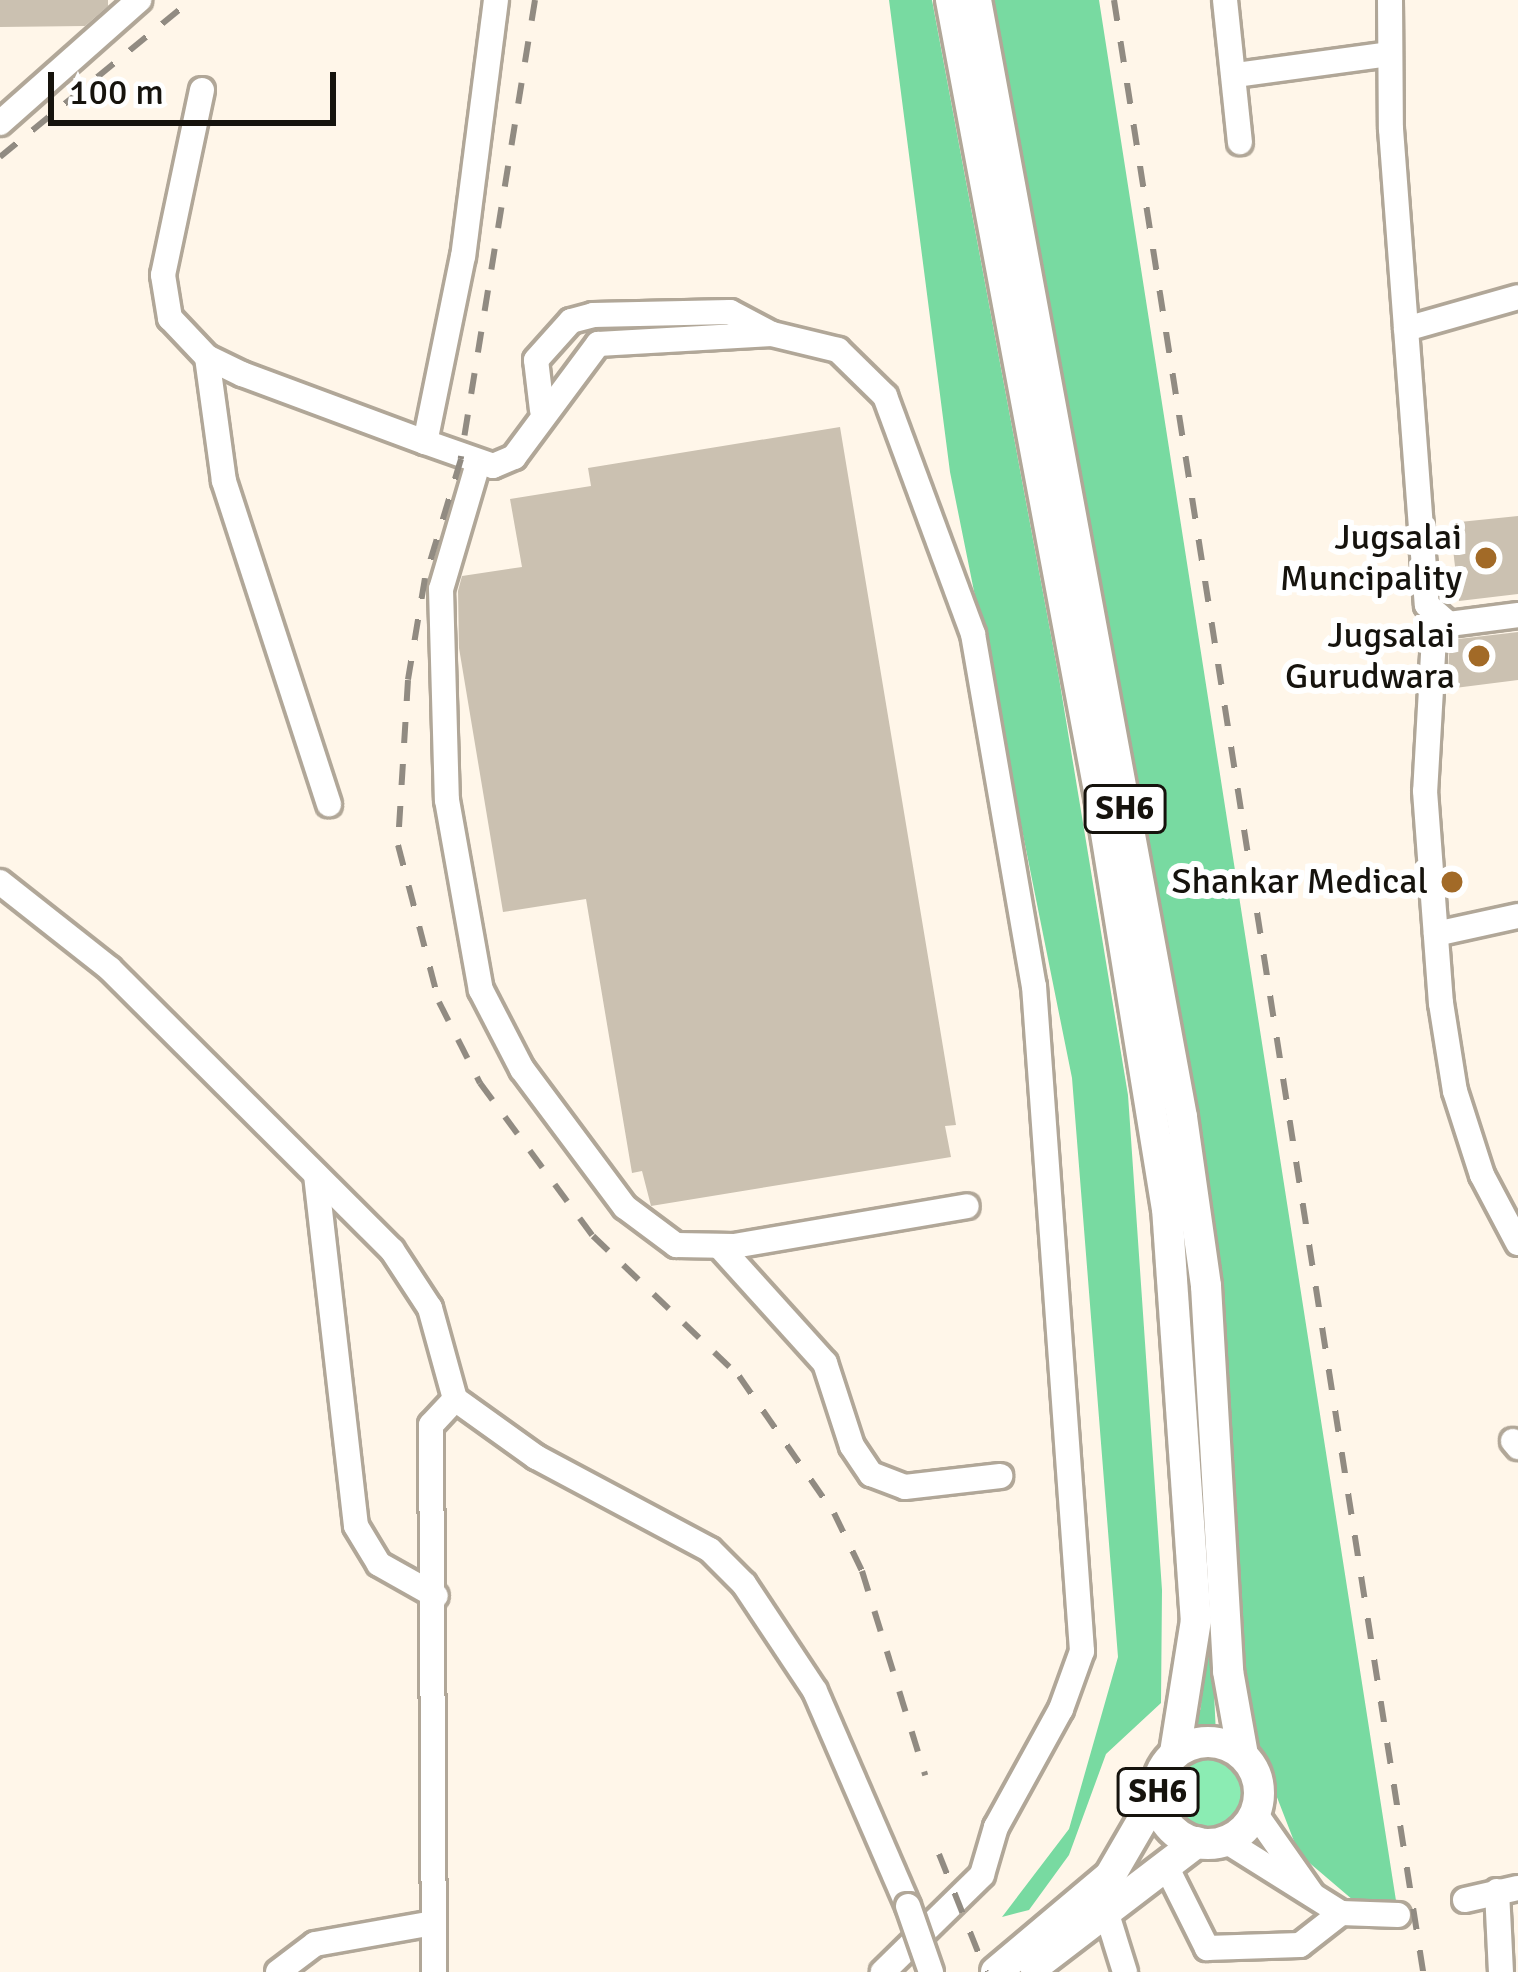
<!DOCTYPE html>
<style>
body{margin:0}
#map{position:relative;width:1518px;height:1972px;overflow:hidden;background:#fff6e9;font-family:Signika,sans-serif}
div>[style]{position:absolute}
.green>*{inset:0;background:#8becb3}
.round{border-radius:50%}
.forest>*{inset:0;background:#78daa1}
.building>*{inset:0;background:#cbc1b1}
.roads{filter:drop-shadow(3px 0 #b1a798) drop-shadow(-3px 0 #b1a798) drop-shadow(0 3px #b1a798) drop-shadow(0 -3px #b1a798)}
.minor>*{height:24px;margin:-12px;padding:0 12px;transform-origin:12px;border-radius:12px;background:#fff}
.major>*{height:30px;margin:-15px;padding:0 15px;transform-origin:15px;border-radius:15px;background:#fff}
.major>.ring{margin:-15px;padding:0;box-sizing:content-box;background:none;border:30px solid #fff;border-radius:50%}
.rail>*{height:6px;margin-top:-3px;transform-origin:0;background:repeating-linear-gradient(90deg,#918b82 0 21px,transparent 0 42px)}
.bridges{filter:drop-shadow(3px 0 #b1a798) drop-shadow(-3px 0 #b1a798) drop-shadow(0 3px #b1a798) drop-shadow(0 -3px #b1a798)}
.minor-bridge>*{height:24px;margin:-12px;padding:0 12px;transform-origin:12px;border-radius:12px;background:#fff}
.dots>*{width:33px;height:33px;translate:-50% -50%;box-sizing:border-box;border:6px solid #fff;border-radius:50%}
span{translate:-50% -50%;white-space:nowrap;text-align:center;line-height:1.15;-webkit-text-stroke:12px #fff;paint-order:stroke}
.shield-label span{padding:3px 9px;background:#fff;border:3px solid;border-radius:9px;-webkit-text-stroke-width:0}
.shield-label{font-size:33px;color:#16130d;font-weight:700}
.poi-label{font-size:36px;color:#16130d}
.right{translate:-100% -50%;text-align:right}
.scale{position:absolute;left:48px;top:72px;width:288px;height:54px;box-sizing:border-box;border:6px solid #16130d;border-top:0;padding-left:15px;font-size:36px;line-height:42px;white-space:nowrap;color:#16130d;-webkit-text-stroke:9px #fff;paint-order:stroke}
</style>
<div id="map">
<div class="green">
<div class="round" style="left:1170px;top:1756px;width:76px;height:76px"></div>
</div>
<div class="forest">
<div style="clip-path:polygon(889px 0,932px 0,1059px 678px,1128px 1095px,1162px 1590px,1161px 1703px,1106px 1754px,1069px 1855px,1029px 1910px,1002px 1917px,1069px 1829px,1118px 1657px,1072px 1078px,950px 472px)"></div>
<div style="clip-path:polygon(985px 0,1099px 0,1397px 1907px,1360px 1906px,1299px 1854px,1238px 1697px,1210px 1277px)"></div>
<div style="clip-path:polygon(1205px 1505px,1216px 1734px,1190px 1734px,1201px 1708px)"></div>
</div>
<div class="building">
<div style="clip-path:polygon(0 0,108px 0,108px 6px,85px 26px,0 27px)"></div>
<div style="clip-path:polygon(840px 427px,956px 1125px,945px 1126px,951px 1157px,651px 1206px,642px 1171px,632px 1173px,586px 899px,503px 912px,459px 648px,458px 591px,462px 576px,522px 567px,510px 499px,591px 486px,588px 468px)"></div>
<div style="clip-path:polygon(1518px 516px,1518px 594px,1459px 601px,1450px 523px)"></div>
<div style="clip-path:polygon(1518px 632px,1518px 680px,1447px 689px,1450px 640px)"></div>
</div>
<div class="roads">
<div class="minor">
<div style="left:496px;top:0;width:258px;rotate:97.3deg"></div>
<div style="left:463px;top:256px;width:190px;rotate:101.5deg"></div>
<div style="left:425px;top:442px;width:72px;rotate:19.4deg"></div>
<div style="left:493px;top:466px;width:23px;rotate:-23deg"></div>
<div style="left:514px;top:457px;width:141px;rotate:-53.4deg"></div>
<div style="left:598px;top:344px;width:174px;rotate:-3.3deg"></div>
<div style="left:1225px;top:0;width:143px;rotate:84deg"></div>
<div style="left:1390px;top:0;width:129px;rotate:89.6deg"></div>
<div style="left:1391px;top:129px;width:477px;rotate:85.7deg"></div>
<div style="left:1427px;top:605px;width:29px;rotate:41deg"></div>
<div style="left:1449px;top:624px;width:70px;rotate:-7.4deg"></div>
<div style="left:1236px;top:75px;width:155px;rotate:-7.8deg"></div>
<div style="left:202px;top:90px;width:189px;rotate:101.9deg"></div>
<div style="left:163px;top:275px;width:44px;rotate:80.8deg"></div>
<div style="left:170px;top:318px;width:54px;rotate:46.5deg"></div>
<div style="left:207px;top:357px;width:39px;rotate:26deg"></div>
<div style="left:242px;top:374px;width:195px;rotate:20.4deg"></div>
<div style="left:0;top:123px;width:186px;rotate:-41.5deg"></div>
<div style="left:1406px;top:329px;width:116px;rotate:-15.9deg"></div>
<div style="left:207px;top:357px;width:125px;rotate:82.2deg"></div>
<div style="left:224px;top:481px;width:340px;rotate:72deg"></div>
<div style="left:542px;top:410px;width:50px;rotate:-96.8deg"></div>
<div style="left:536px;top:360px;width:52px;rotate:-48.1deg"></div>
<div style="left:571px;top:321px;width:23px;rotate:-15deg"></div>
<div style="left:593px;top:315px;width:137px;rotate:-1.3deg"></div>
<div style="left:730px;top:312px;width:47px;rotate:27.6deg"></div>
<div style="left:772px;top:334px;width:68px;rotate:13.6deg"></div>
<div style="left:838px;top:350px;width:66px;rotate:44.4deg"></div>
<div style="left:885px;top:396px;width:254px;rotate:69.7deg"></div>
<div style="left:973px;top:634px;width:357px;rotate:80.2deg"></div>
<div style="left:1034px;top:986px;width:667px;rotate:85.87deg"></div>
<div style="left:1082px;top:1651px;width:62px;rotate:109.9deg"></div>
<div style="left:1061px;top:1709px;width:135px;rotate:118.8deg"></div>
<div style="left:996px;top:1827px;width:50px;rotate:106.3deg"></div>
<div style="left:982px;top:1875px;width:139px;rotate:135.6deg"></div>
<div style="left:477px;top:467px;width:127px;rotate:106.4deg"></div>
<div style="left:441px;top:589px;width:211px;rotate:88.4deg"></div>
<div style="left:447px;top:800px;width:193px;rotate:79.9deg"></div>
<div style="left:481px;top:990px;width:89px;rotate:62.6deg"></div>
<div style="left:522px;top:1069px;width:172px;rotate:53.3deg"></div>
<div style="left:625px;top:1207px;width:64px;rotate:36.7deg"></div>
<div style="left:676px;top:1245px;width:58px;rotate:1deg"></div>
<div style="left:734px;top:1246px;width:236px;rotate:-9.7deg"></div>
<div style="left:1435px;top:620px;width:171px;rotate:93.3deg"></div>
<div style="left:1425px;top:791px;width:213px;rotate:85.7deg"></div>
<div style="left:1441px;top:1003px;width:89px;rotate:81deg"></div>
<div style="left:1455px;top:1091px;width:88px;rotate:72.2deg"></div>
<div style="left:1482px;top:1175px;width:77px;rotate:62.1deg"></div>
<div style="left:0;top:882px;width:140px;rotate:38.3deg"></div>
<div style="left:110px;top:969px;width:398px;rotate:44.9deg"></div>
<div style="left:392px;top:1250px;width:69px;rotate:56.8deg"></div>
<div style="left:430px;top:1308px;width:94px;rotate:74.6deg"></div>
<div style="left:1436px;top:934px;width:84px;rotate:-12.4deg"></div>
<div style="left:316px;top:1175px;width:353px;rotate:83.5deg"></div>
<div style="left:356px;top:1526px;width:44px;rotate:58.8deg"></div>
<div style="left:379px;top:1564px;width:65px;rotate:29.3deg"></div>
<div style="left:721px;top:1248px;width:155px;rotate:47.9deg"></div>
<div style="left:825px;top:1363px;width:87px;rotate:72deg"></div>
<div style="left:852px;top:1446px;width:34px;rotate:56deg"></div>
<div style="left:871px;top:1474px;width:36px;rotate:21deg"></div>
<div style="left:905px;top:1487px;width:96px;rotate:-6.6deg"></div>
<div style="left:1513px;top:1441px;width:8px;rotate:50deg"></div>
<div style="left:1255px;top:1813px;width:99px;rotate:54.9deg"></div>
<div style="left:1226px;top:1841px;width:136px;rotate:32.1deg"></div>
<div style="left:1341px;top:1913px;width:57px;rotate:2deg"></div>
<div style="left:1166px;top:1866px;width:92px;rotate:63.4deg"></div>
<div style="left:1207px;top:1948px;width:93px;rotate:-1.8deg"></div>
<div style="left:1300px;top:1945px;width:52px;rotate:-38deg"></div>
<div style="left:1497px;top:1891px;width:81px;rotate:87.2deg"></div>
<div style="left:1465px;top:1900px;width:54px;rotate:-12.8deg"></div>
<div style="left:1106px;top:1911px;width:64px;rotate:72.7deg"></div>
<div style="left:278px;top:1972px;width:46px;rotate:-37.1deg"></div>
<div style="left:315px;top:1944px;width:120px;rotate:-10.1deg"></div>
<div style="left:434px;top:1972px;width:547px;rotate:-90.31deg"></div>
<div style="left:431px;top:1425px;width:35px;rotate:-47deg"></div>
<div style="left:455px;top:1399px;width:100px;rotate:35.6deg"></div>
<div style="left:536px;top:1457px;width:197px;rotate:28.1deg"></div>
<div style="left:710px;top:1550px;width:48px;rotate:45deg"></div>
<div style="left:744px;top:1584px;width:128px;rotate:56.4deg"></div>
<div style="left:815px;top:1691px;width:234px;rotate:66.6deg"></div>
</div>
<div class="major">
<div style="left:951px;top:0;width:810px;rotate:79.4deg"></div>
<div style="left:1100px;top:796px;width:417px;rotate:80.8deg"></div>
<div style="left:1167px;top:1208px;width:413px;rotate:86deg"></div>
<div style="left:1196px;top:1620px;width:135px;rotate:99deg"></div>
<div style="left:976px;top:0;width:1136px;rotate:79.55deg"></div>
<div style="left:1182px;top:1117px;width:171px;rotate:81.9deg"></div>
<div style="left:1206px;top:1286px;width:386px;rotate:86.7deg"></div>
<div style="left:1228px;top:1671px;width:85px;rotate:79.9deg"></div>
<div class="ring" style="left:1157px;top:1742px;width:72px;height:72px"></div>
<div style="left:1035px;top:1966px;width:204px;rotate:-37.4deg"></div>
<div style="left:996px;top:1972px;width:149px;rotate:-40.1deg"></div>
<div style="left:1110px;top:1876px;width:94px;rotate:-59.9deg"></div>
</div>
</div>
<div class="rail">
<div style="left:535px;top:0;width:465px;rotate:99.2deg"></div>
<div style="left:461px;top:459px;width:124px;rotate:106.8deg"></div>
<div style="left:425px;top:578px;width:103px;rotate:99.5deg"></div>
<div style="left:408px;top:680px;width:165px;rotate:93.5deg"></div>
<div style="left:398px;top:845px;width:162px;rotate:75.4deg"></div>
<div style="left:439px;top:1002px;width:91px;rotate:63.2deg"></div>
<div style="left:480px;top:1083px;width:190px;rotate:53.6deg"></div>
<div style="left:593px;top:1236px;width:202px;rotate:43.8deg"></div>
<div style="left:739px;top:1376px;width:167px;rotate:55.3deg"></div>
<div style="left:834px;top:1513px;width:64px;rotate:64.2deg"></div>
<div style="left:862px;top:1571px;width:214px;rotate:72.8deg"></div>
<div style="left:1114px;top:0;width:1996px;rotate:81.09deg"></div>
<div style="left:0;top:157px;width:247px;rotate:-39.4deg"></div>
<div style="left:939px;top:1854px;width:127px;rotate:68.3deg"></div>
</div>
<div class="bridges">
<div class="minor-bridge">
<div style="left:908px;top:1906px;width:70px;rotate:70.8deg"></div>
</div>
</div>
<div class="dots">
<div style="left:1486px;top:558px;background:#a26a27"></div>
<div style="left:1479px;top:656px;background:#a26a27"></div>
<div style="left:1452px;top:882px;background:#a26a27"></div>
</div>
<div class="shield-label">
<span style="left:1125px;top:809px">SH6</span>
<span style="left:1158px;top:1792px">SH6</span>
</div>
<div class="poi-label">
<span class="right" style="left:1462px;top:558px">Jugsalai<br>Muncipality</span>
<span class="right" style="left:1455px;top:656px">Jugsalai<br>Gurudwara</span>
<span class="right" style="left:1428px;top:882px">Shankar Medical</span>
</div>
<div class="scale">100 m</div>
</div>
